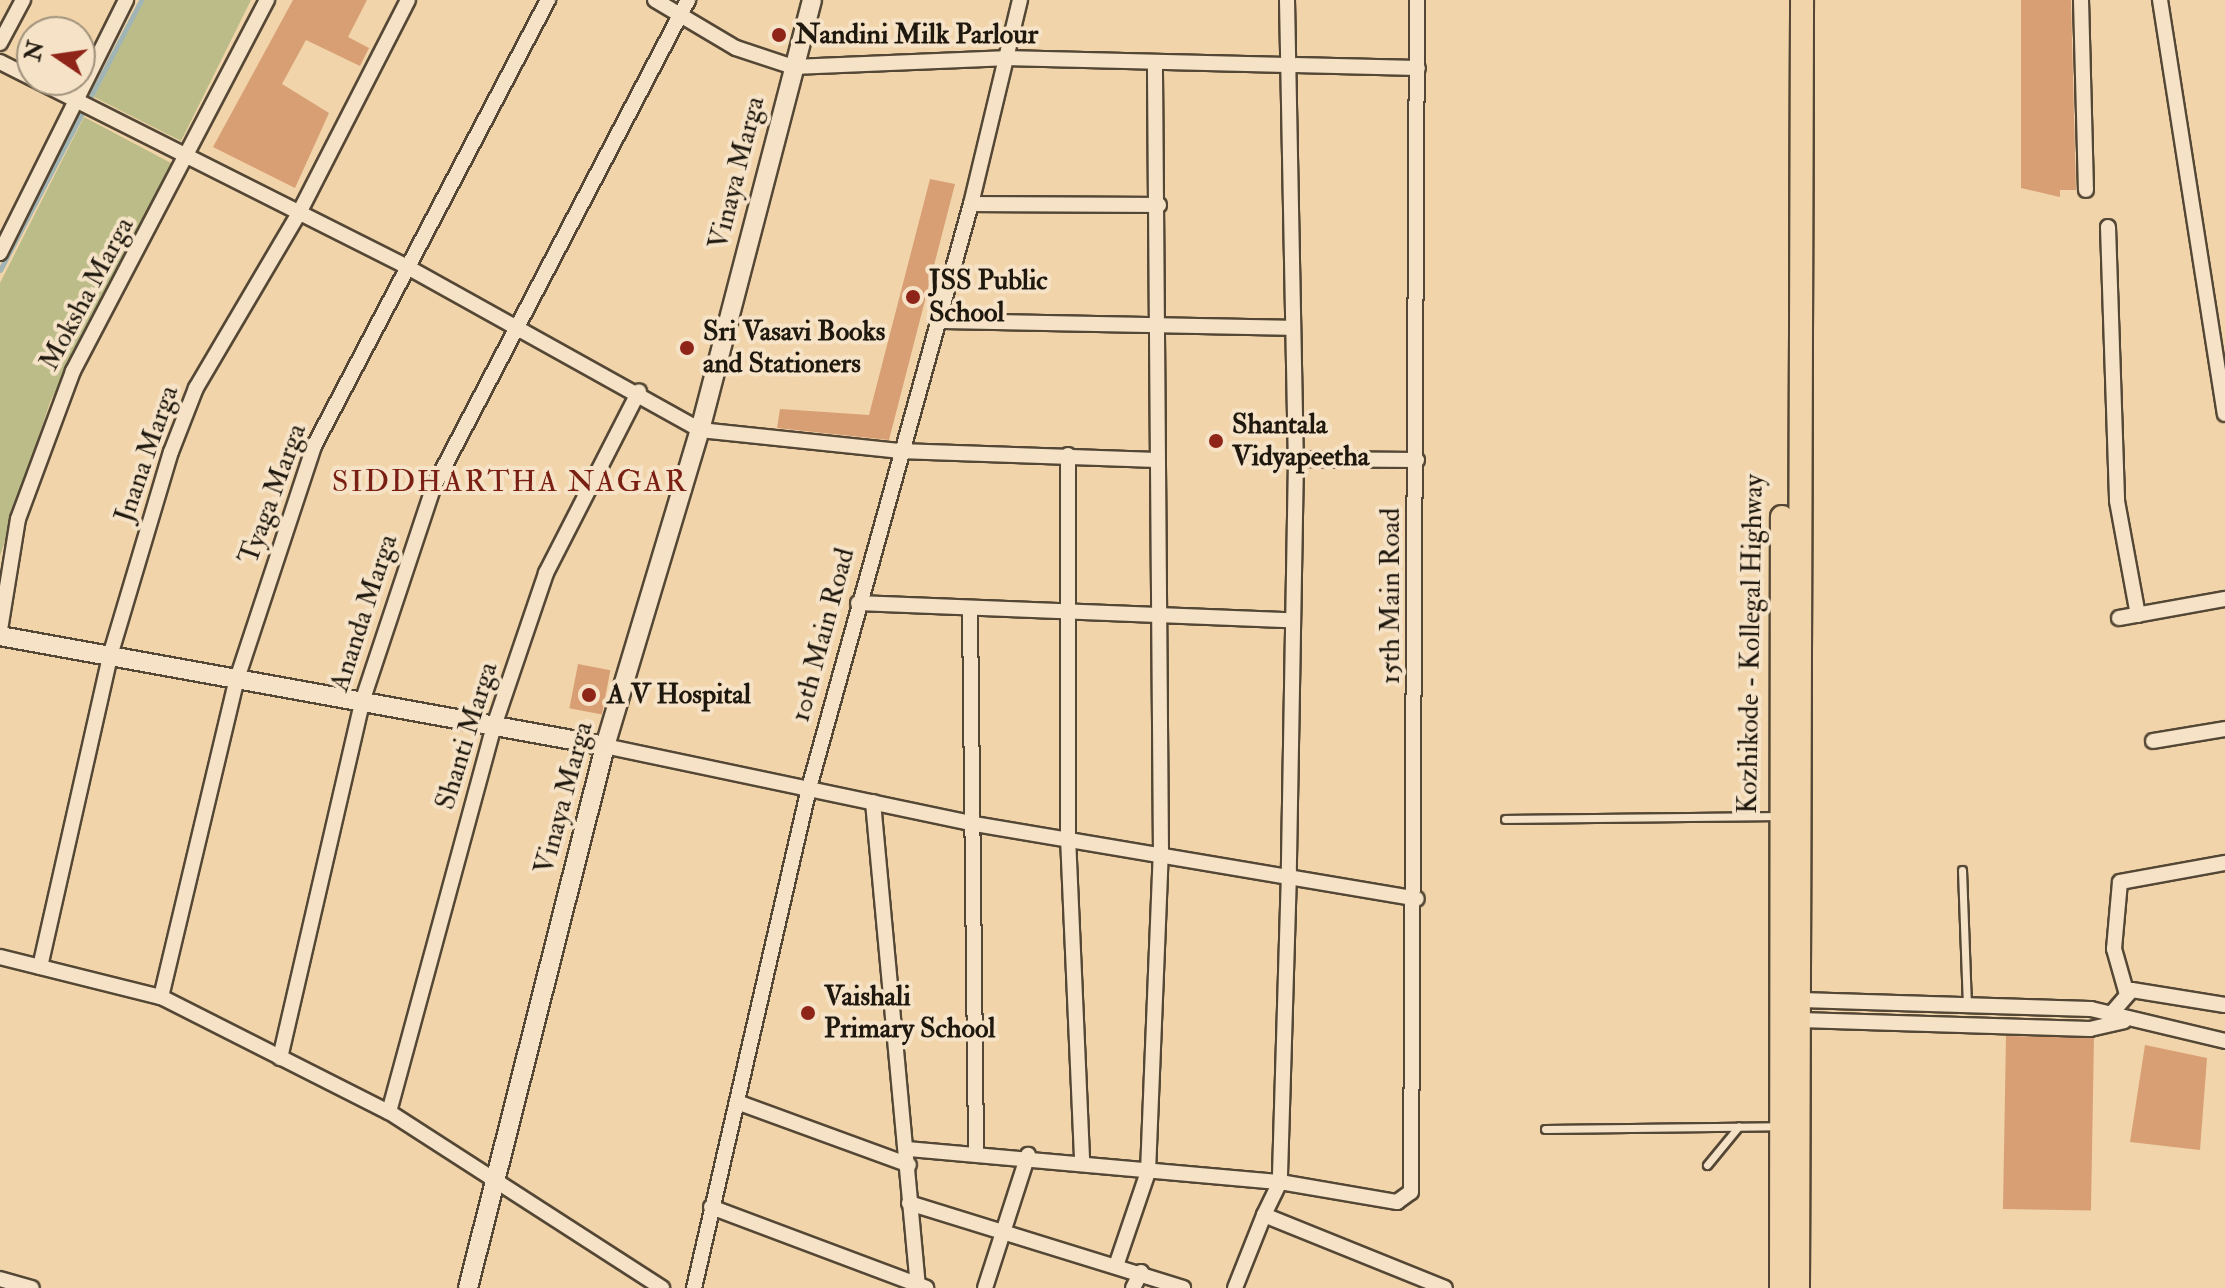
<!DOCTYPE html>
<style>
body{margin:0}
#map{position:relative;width:2225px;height:1288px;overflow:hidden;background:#f1d4a9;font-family:"IM FELL Double Pica",serif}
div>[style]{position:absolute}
.green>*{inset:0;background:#bbbc87}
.stream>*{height:5px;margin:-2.5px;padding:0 2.5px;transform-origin:2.5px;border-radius:2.5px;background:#a2b5b5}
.building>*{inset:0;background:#d89f75;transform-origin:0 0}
.roads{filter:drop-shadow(2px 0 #544735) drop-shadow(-2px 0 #544735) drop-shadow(0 2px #544735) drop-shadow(0 -2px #544735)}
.service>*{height:7px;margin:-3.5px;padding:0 3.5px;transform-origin:3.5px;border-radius:3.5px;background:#f6e3c7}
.minor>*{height:14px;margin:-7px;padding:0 7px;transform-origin:7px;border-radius:7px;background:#f6e3c7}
.tertiary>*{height:18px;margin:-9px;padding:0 9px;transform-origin:9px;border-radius:9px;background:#f6e3c7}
.primary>*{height:22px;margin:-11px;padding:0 11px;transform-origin:11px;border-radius:11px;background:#f1d4a9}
.dots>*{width:22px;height:22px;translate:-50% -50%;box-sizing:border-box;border:4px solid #f6e3c7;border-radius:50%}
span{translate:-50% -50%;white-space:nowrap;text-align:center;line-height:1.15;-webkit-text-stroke:8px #f6e3c7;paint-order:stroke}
.poi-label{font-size:28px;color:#1f180e;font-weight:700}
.left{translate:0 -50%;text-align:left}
.street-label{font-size:28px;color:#1f180e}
.neighbourhood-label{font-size:30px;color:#7a1f14;letter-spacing:2px}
.north{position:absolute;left:16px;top:16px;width:80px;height:80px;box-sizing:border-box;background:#f6e3c7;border:2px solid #a0927d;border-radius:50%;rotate:283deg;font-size:22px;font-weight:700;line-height:32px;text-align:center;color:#1f180e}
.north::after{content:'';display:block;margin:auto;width:28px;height:36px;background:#8f2418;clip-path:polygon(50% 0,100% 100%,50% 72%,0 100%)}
</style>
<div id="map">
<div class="green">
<div style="clip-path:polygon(143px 0,251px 0,181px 141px,94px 97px)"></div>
<div style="clip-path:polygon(84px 117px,171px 163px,50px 402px,0 556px,0 283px)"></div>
</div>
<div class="stream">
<div style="left:0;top:270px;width:305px;rotate:-62.4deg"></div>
</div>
<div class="building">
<div style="clip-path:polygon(293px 0,367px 0,348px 37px,369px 48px,360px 66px,306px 40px,282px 84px,329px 113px,295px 188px,213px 147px)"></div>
<div style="clip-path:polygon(2021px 0,2071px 0,2076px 190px,2060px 190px,2060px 197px,2021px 188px)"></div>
<div style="clip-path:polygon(930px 179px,955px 184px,889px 440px,777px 428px,780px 409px,869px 415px)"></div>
<div style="left:578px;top:664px;width:33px;height:45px;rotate:11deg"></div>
<div style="left:2006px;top:1036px;width:88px;height:173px;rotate:1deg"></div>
<div style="clip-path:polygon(2145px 1045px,2207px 1058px,2200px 1150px,2130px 1142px)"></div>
</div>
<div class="roads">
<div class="service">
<div style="left:1505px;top:819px;width:274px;rotate:-0.6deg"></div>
<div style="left:1962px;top:870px;width:135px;rotate:87.9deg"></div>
<div style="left:1545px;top:1129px;width:234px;rotate:-0.7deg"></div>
<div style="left:1707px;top:1165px;width:50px;rotate:-50.6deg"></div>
</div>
<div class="minor">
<div style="left:655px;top:0;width:94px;rotate:30.7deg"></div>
<div style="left:736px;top:48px;width:60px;rotate:18.4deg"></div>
<div style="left:793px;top:67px;width:211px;rotate:-2.4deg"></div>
<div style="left:1004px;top:58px;width:414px;rotate:1.4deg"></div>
<div style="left:1287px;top:0;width:459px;rotate:88.9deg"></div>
<div style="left:1296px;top:459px;width:413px;rotate:91deg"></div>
<div style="left:1289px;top:872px;width:310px;rotate:91.7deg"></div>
<div style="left:1280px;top:1182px;width:37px;rotate:116deg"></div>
<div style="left:1264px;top:1215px;width:195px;rotate:22deg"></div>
<div style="left:2081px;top:0;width:190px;rotate:88.5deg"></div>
<div style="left:2160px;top:0;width:419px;rotate:81.1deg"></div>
<div style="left:0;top:43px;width:49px;rotate:-61.9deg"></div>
<div style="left:0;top:62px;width:460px;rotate:26.7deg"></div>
<div style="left:411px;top:269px;width:331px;rotate:29.1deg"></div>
<div style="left:700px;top:430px;width:200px;rotate:6deg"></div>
<div style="left:899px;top:451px;width:258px;rotate:2deg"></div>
<div style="left:971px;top:204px;width:188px;rotate:0.3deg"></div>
<div style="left:2108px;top:227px;width:274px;rotate:88.1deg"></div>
<div style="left:2117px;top:501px;width:116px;rotate:79.6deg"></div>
<div style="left:0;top:253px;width:283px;rotate:-63.5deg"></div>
<div style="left:938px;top:321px;width:355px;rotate:1.1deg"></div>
<div style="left:1068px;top:455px;width:382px;rotate:90deg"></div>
<div style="left:1068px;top:837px;width:327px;rotate:87.5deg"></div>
<div style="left:1296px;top:459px;width:121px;rotate:0.5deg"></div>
<div style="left:858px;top:603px;width:431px;rotate:2.3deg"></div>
<div style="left:970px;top:611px;width:541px;rotate:89.36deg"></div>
<div style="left:2119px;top:618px;width:108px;rotate:-10.2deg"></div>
<div style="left:0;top:630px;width:112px;rotate:-80.8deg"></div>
<div style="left:18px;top:519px;width:158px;rotate:-69.6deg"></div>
<div style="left:73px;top:371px;width:419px;rotate:-62.4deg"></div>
<div style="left:2153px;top:741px;width:73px;rotate:-9.5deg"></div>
<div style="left:605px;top:746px;width:372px;rotate:11.9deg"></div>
<div style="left:969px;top:823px;width:454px;rotate:9.6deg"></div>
<div style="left:873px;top:802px;width:488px;rotate:84.7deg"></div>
<div style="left:0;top:957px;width:166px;rotate:14deg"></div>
<div style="left:161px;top:997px;width:255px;rotate:26.8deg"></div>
<div style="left:389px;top:1112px;width:325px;rotate:32.8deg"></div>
<div style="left:40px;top:967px;width:319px;rotate:-77.3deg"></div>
<div style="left:110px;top:656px;width:213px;rotate:-73.4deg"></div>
<div style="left:171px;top:452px;width:69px;rotate:-68.7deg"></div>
<div style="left:196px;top:388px;width:203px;rotate:-59.5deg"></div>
<div style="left:299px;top:213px;width:239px;rotate:-62.9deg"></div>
<div style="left:2126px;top:991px;width:44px;rotate:-105.9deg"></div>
<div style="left:2114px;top:949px;width:67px;rotate:-84.9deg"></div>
<div style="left:2120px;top:882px;width:107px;rotate:-10.3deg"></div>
<div style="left:161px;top:997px;width:327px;rotate:-76.6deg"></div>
<div style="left:237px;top:679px;width:245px;rotate:-71.7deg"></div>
<div style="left:314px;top:446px;width:504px;rotate:-62.32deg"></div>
<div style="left:1800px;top:1000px;width:291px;rotate:1.8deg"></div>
<div style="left:2091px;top:1009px;width:138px;rotate:13.4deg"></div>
<div style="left:2110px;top:1015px;width:33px;rotate:-49deg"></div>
<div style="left:2132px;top:990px;width:94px;rotate:9.2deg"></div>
<div style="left:1800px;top:1020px;width:290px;rotate:1.8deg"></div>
<div style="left:2090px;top:1029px;width:35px;rotate:-13deg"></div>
<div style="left:280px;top:1058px;width:365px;rotate:-77deg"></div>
<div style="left:362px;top:702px;width:225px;rotate:-71.6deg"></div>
<div style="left:433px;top:488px;width:551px;rotate:-62.41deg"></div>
<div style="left:737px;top:1102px;width:183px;rotate:20.1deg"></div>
<div style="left:389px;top:1112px;width:400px;rotate:-74.8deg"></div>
<div style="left:494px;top:726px;width:162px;rotate:-71.2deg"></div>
<div style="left:546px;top:573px;width:204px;rotate:-62.9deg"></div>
<div style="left:908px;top:1149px;width:373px;rotate:5.1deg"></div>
<div style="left:1280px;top:1182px;width:119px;rotate:9.7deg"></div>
<div style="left:1397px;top:1202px;width:17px;rotate:-36deg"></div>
<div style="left:1411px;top:1192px;width:1192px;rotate:-89.71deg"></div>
<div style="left:909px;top:1203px;width:287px;rotate:17.2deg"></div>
<div style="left:711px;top:1207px;width:230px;rotate:20.6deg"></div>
<div style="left:1117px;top:1263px;width:96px;rotate:-71.2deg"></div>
<div style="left:1148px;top:1172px;width:318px;rotate:-87.7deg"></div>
<div style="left:1161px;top:854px;width:789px;rotate:-90.44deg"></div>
<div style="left:0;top:1279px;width:33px;rotate:16deg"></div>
<div style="left:694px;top:1288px;width:513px;rotate:-77.05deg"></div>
<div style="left:809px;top:788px;width:606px;rotate:-74.5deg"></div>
<div style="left:971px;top:204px;width:210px;rotate:-76.5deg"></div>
<div style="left:985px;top:1288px;width:140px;rotate:-72.1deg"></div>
<div style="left:1133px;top:1288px;width:18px;rotate:-63deg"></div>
<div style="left:1235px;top:1288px;width:79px;rotate:-68.3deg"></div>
</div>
<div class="tertiary">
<div style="left:0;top:636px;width:615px;rotate:10.3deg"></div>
<div style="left:468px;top:1288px;width:559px;rotate:-75.81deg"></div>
<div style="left:605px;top:746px;width:330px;rotate:-73.3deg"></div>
<div style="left:700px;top:430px;width:444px;rotate:-75.4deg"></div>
</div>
<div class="primary">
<div style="left:1781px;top:1288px;width:771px;rotate:-89.93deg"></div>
<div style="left:1798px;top:1288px;width:1288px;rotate:-89.82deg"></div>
</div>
</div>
<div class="dots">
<div style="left:779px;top:35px;background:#8f2418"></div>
<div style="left:913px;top:297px;background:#8f2418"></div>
<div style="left:687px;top:348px;background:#8f2418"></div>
<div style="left:1216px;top:441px;background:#8f2418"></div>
<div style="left:589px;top:695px;background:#8f2418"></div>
<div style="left:808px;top:1013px;background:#8f2418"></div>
</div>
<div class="poi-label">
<span class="left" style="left:795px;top:35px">Nandini Milk Parlour</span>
<span class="left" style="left:929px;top:297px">JSS Public<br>School</span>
<span class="left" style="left:703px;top:348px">Sri Vasavi Books<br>and Stationers</span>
<span class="left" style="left:1232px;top:441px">Shantala<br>Vidyapeetha</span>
<span class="left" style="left:607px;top:695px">A V Hospital</span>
<span class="left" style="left:824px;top:1013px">Vaishali<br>Primary School</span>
</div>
<div class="street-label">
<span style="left:737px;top:173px;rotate:-76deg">Vinaya Marga</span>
<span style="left:87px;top:294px;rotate:-62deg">Moksha Marga</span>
<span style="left:147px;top:454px;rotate:-71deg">Jnana Marga</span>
<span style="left:273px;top:494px;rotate:-70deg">Tyaga Marga</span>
<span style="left:1391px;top:596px;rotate:-90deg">15th Main Road</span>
<span style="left:364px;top:613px;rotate:-72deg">Ananda Marga</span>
<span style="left:823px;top:635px;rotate:-75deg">10th Main Road</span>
<span style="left:1751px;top:644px;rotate:-89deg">Kozhikode - Kollegal Highway</span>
<span style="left:467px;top:736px;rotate:-73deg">Shanti Marga</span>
<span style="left:564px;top:798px;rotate:-75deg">Vinaya Marga</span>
</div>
<div class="neighbourhood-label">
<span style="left:510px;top:482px">SIDDHARTHA NAGAR</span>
</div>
<div class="north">N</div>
</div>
